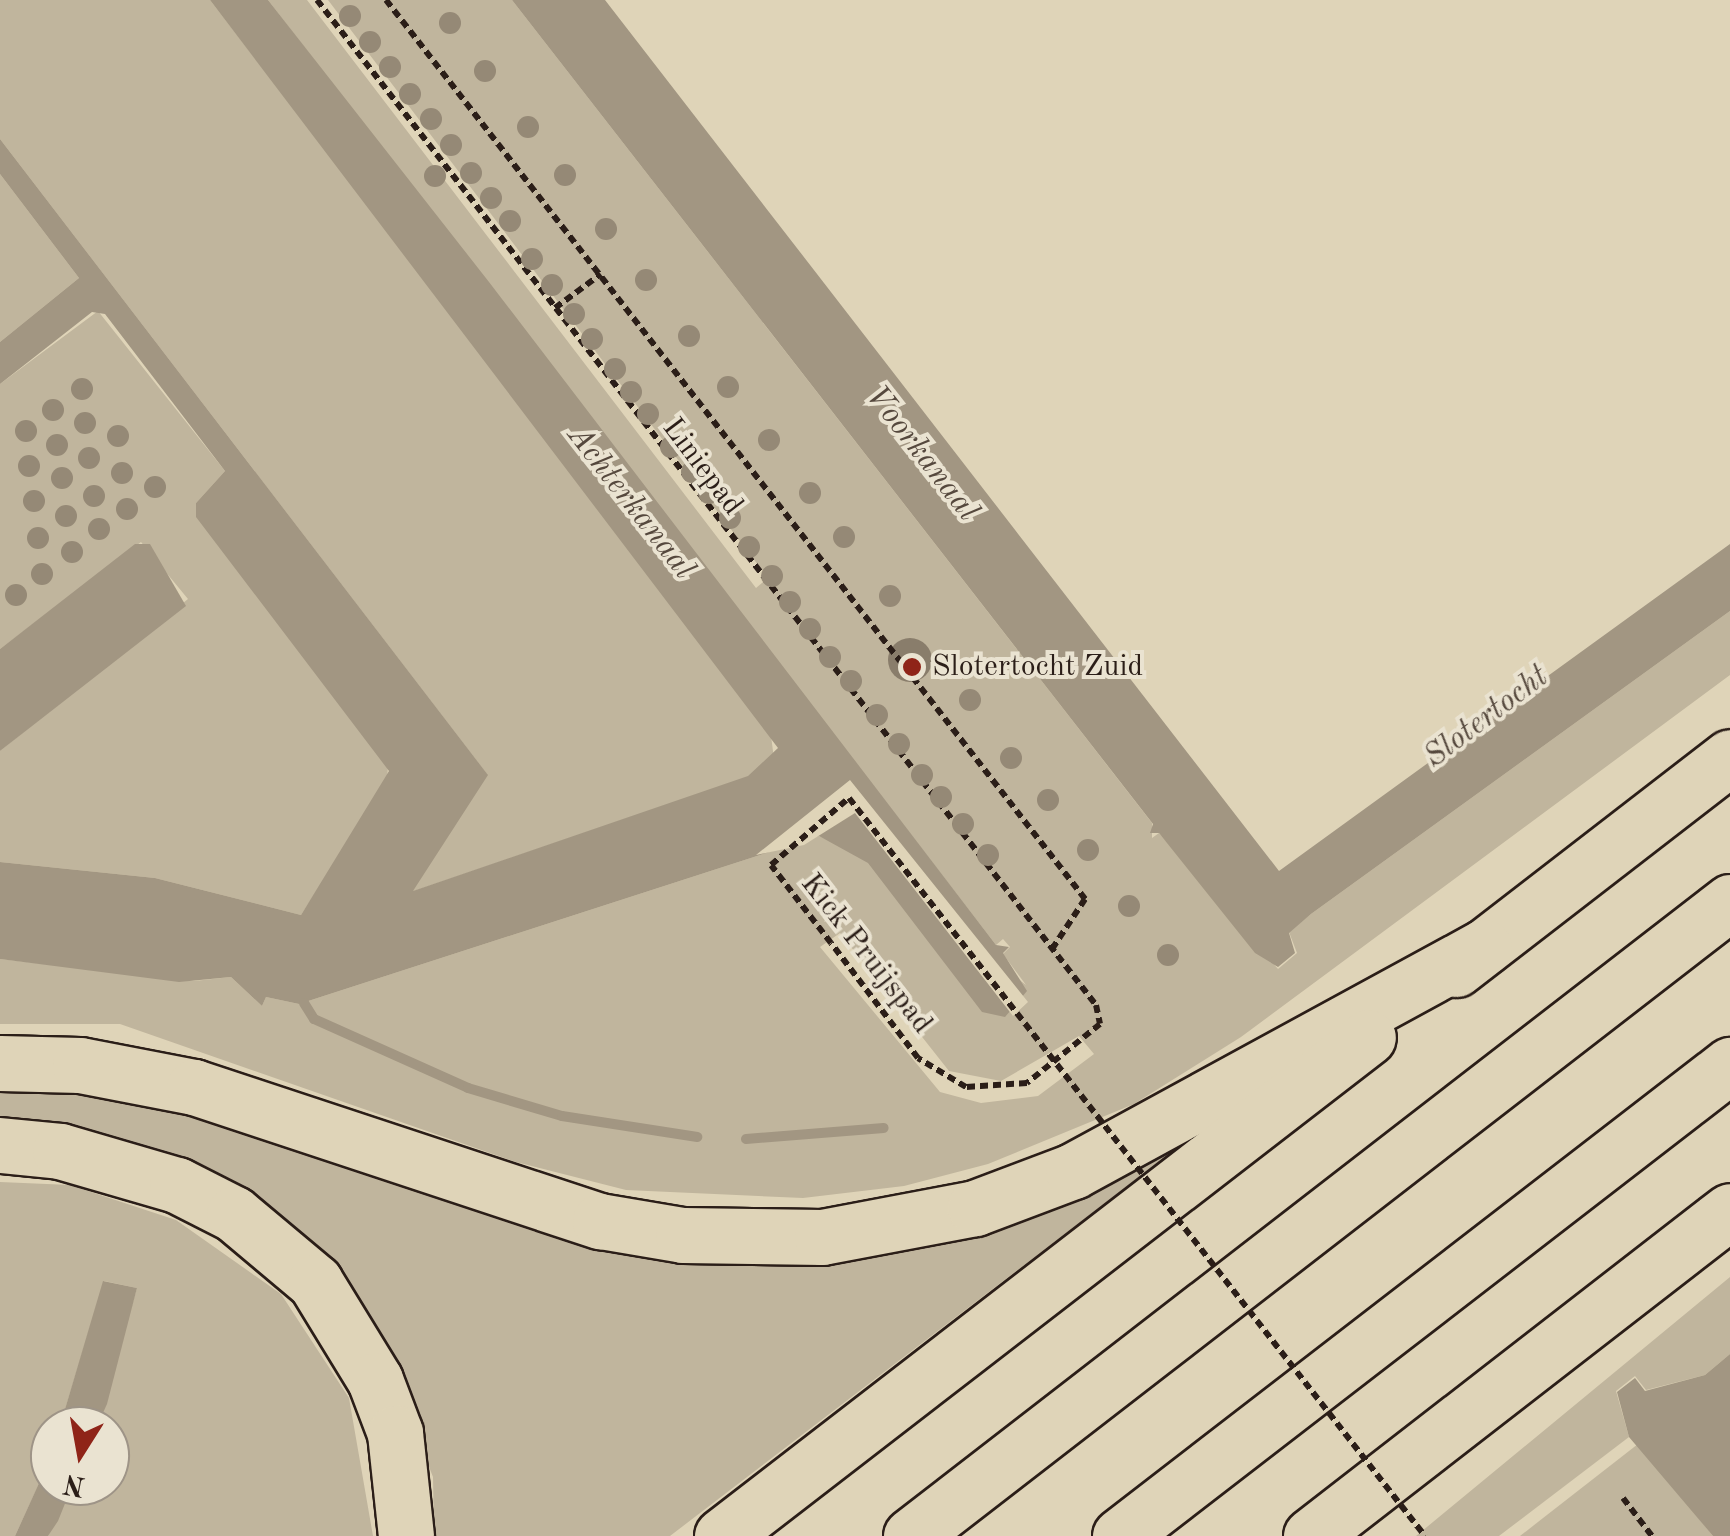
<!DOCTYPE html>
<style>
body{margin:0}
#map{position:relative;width:1730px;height:1536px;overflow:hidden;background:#dfd4b8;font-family:"Old Standard TT",serif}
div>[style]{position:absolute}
.green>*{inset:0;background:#c0b59d}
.water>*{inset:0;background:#a29682}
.pier>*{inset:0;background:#dfd4b8}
.stream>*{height:10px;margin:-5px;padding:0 5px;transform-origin:5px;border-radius:5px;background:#a29682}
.building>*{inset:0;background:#897d6b}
.round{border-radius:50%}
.path>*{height:6px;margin-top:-3px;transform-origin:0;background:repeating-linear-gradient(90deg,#2b1e18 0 8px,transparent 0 13px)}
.roads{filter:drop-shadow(2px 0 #2b1e18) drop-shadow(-2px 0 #2b1e18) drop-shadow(0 2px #2b1e18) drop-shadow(0 -2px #2b1e18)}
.motorway>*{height:55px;margin:-27.5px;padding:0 27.5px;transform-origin:27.5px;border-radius:27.5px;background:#dfd4b8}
.path-bridge>*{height:6px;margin-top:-3px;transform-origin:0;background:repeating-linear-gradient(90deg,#2b1e18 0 8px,transparent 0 13px)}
.trees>*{width:22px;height:22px;margin:-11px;border-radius:50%;background:#958976}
.dots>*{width:28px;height:28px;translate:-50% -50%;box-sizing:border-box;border:5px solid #eae3d1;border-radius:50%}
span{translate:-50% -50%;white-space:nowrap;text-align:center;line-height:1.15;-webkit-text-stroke:8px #eae3d1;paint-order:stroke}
.street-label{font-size:30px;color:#2b1e18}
.poi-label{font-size:30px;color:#2b1e18}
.left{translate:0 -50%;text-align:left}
.water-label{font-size:32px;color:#55483d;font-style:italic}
.north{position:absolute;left:30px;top:1406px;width:100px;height:100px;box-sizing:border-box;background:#eae3d1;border:2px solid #9e9487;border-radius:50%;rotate:191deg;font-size:28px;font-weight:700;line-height:40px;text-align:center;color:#2b1e18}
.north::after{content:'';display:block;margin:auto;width:35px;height:45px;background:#8f2418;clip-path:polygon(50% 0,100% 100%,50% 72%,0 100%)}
</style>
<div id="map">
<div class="green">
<div style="clip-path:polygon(0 0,210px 0,770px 728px,774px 759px,748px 777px,411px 892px,487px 774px,0 139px)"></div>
<div style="clip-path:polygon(evenodd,268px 0,307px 0,756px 588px,768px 578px,328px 0,512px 0,1152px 823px,1152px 838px,1159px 833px,1278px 969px,1297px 953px,1289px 932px,1311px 914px,1730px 611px,1730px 675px,1241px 1037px,1134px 1104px,988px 1164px,904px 1186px,803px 1198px,626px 1190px,516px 1162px,120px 1024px,0 1024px,0 959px,194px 981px,231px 977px,262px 1006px,266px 997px,299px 1004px,819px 836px,856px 853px,1026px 985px,1003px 954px,1010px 947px,1003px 939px,996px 945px,268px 0,840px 933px,949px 1071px,1001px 1081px,1079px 1036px,1094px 1054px,1038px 1096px,981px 1103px,940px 1092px,820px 947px,840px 933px)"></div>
<div style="clip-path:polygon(0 174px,79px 278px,0 342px)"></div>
<div style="clip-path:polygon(98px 311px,225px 471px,196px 503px,197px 517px,388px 765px,387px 781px,301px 915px,155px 878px,0 862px,0 751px,188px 599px,141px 542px,0 649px,0 384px)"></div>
<div style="clip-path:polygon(67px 1085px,177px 1104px,543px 1231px,1044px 1207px,1186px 1141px,670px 1536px,434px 1536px,433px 1477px,380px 1342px,228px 1187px,140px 1145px,0 1128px,0 1087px)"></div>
<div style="clip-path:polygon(0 1182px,70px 1185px,176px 1220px,281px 1294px,349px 1398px,373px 1536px,48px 1536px,72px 1486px,110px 1486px,110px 1426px,97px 1426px,137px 1288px,104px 1281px,60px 1426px,50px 1426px,50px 1460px,15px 1536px,0 1536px)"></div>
<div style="clip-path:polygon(1730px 1277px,1730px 1354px,1705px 1375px,1646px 1390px,1635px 1376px,1616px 1391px,1629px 1437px,1499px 1536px,1416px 1536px)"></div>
<div style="clip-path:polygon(1638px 1444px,1713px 1536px,1520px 1536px)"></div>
</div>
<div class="water">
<div style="clip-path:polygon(210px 0,268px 0,489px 282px,996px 945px,1009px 947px,1003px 953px,1027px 991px,1005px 1017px,982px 1012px,868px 863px,819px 836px,299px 1004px,266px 997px,262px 1006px,231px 977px,179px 982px,0 959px,0 862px,155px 878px,301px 915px,389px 771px,196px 517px,196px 503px,225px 471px,105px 314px,92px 312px,0 384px,0 342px,79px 278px,0 174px,0 139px,488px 775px,413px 891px,748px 776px,778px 748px)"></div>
<div style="clip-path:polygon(512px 0,605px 0,1279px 871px,1730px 544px,1730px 611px,1311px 914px,1289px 933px,1295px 953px,1278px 967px,1255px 953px,1159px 833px,1150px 833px,1153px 824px)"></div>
<div style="clip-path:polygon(135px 544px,150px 544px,186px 606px,0 751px,0 649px)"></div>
<div style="clip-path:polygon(103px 1281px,137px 1288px,107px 1404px,97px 1426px,60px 1426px)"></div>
<div style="clip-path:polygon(1730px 1354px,1730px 1536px,1713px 1536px,1629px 1437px,1617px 1392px,1635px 1378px,1645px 1391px,1705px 1375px)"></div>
<div style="clip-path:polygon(50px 1459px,50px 1486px,72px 1486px,58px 1521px,48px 1536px,15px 1536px)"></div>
</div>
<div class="pier">
<div style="clip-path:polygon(850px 780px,1028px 1002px,1013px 1016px,855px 813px,804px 845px,756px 855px)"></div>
</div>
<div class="stream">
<div style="left:304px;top:1003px;width:19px;rotate:58deg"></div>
<div style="left:314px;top:1019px;width:169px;rotate:24.1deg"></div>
<div style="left:468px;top:1088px;width:98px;rotate:16.6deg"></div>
<div style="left:562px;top:1116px;width:137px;rotate:8.8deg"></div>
<div style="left:746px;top:1139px;width:138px;rotate:-4.6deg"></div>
</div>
<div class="building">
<div class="round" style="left:888px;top:638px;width:44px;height:44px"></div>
</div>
<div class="path">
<div style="left:317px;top:0;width:1272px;rotate:52.22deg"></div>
<div style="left:1096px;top:1005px;width:19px;rotate:78deg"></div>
<div style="left:1100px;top:1024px;width:94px;rotate:141.1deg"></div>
<div style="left:1027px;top:1083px;width:61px;rotate:176.2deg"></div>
<div style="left:966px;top:1087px;width:56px;rotate:-148.9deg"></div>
<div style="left:918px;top:1058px;width:144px;rotate:-127.1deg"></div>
<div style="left:386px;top:0;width:1139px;rotate:52.13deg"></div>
<div style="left:1085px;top:899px;width:60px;rotate:123.4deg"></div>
<div style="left:555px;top:308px;width:57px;rotate:-36.5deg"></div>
<div style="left:1623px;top:1498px;width:48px;rotate:52.7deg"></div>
</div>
<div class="roads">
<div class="motorway">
<div style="left:1456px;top:969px;width:346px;rotate:-37.7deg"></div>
<div style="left:0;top:1063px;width:80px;rotate:1.4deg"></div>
<div style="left:80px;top:1065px;width:116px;rotate:10.9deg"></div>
<div style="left:194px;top:1087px;width:428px;rotate:18.3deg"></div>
<div style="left:600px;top:1221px;width:84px;rotate:9.6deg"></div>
<div style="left:683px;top:1235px;width:139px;rotate:0.8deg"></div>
<div style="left:822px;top:1237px;width:156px;rotate:-10.7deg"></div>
<div style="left:975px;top:1208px;width:105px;rotate:-20.7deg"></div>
<div style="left:1073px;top:1171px;width:468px;rotate:-28.6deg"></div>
<div style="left:0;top:1145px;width:60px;rotate:5.7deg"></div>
<div style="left:60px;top:1151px;width:122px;rotate:16.2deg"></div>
<div style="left:177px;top:1185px;width:64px;rotate:27deg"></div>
<div style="left:234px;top:1214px;width:106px;rotate:40deg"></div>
<div style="left:315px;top:1282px;width:115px;rotate:58.5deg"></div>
<div style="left:375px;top:1380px;width:57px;rotate:69.3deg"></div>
<div style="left:395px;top:1433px;width:104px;rotate:83.9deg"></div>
<div style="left:722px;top:1536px;width:816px;rotate:-37.68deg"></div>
<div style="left:911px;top:1536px;width:1036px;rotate:-37.74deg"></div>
<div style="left:1120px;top:1536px;width:771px;rotate:-37.67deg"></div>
<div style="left:1311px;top:1536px;width:530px;rotate:-37.8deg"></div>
</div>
</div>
<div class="path-bridge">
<div style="left:831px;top:943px;width:98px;rotate:-127.6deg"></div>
<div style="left:771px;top:865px;width:103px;rotate:-40.7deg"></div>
<div style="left:849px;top:798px;width:936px;rotate:52.03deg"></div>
</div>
<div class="trees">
<div style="left:350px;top:16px"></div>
<div style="left:450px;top:23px"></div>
<div style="left:370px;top:42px"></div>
<div style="left:390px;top:67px"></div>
<div style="left:485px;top:71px"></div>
<div style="left:410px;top:94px"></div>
<div style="left:431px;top:119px"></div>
<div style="left:528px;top:127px"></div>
<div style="left:451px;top:145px"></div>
<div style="left:471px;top:173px"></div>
<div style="left:565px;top:175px"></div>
<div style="left:435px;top:176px"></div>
<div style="left:491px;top:198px"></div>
<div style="left:510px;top:221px"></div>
<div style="left:606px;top:229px"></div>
<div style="left:532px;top:259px"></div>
<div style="left:646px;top:280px"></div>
<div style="left:552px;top:285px"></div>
<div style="left:574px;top:314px"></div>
<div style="left:689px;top:336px"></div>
<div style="left:592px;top:339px"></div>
<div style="left:615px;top:369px"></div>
<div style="left:728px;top:387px"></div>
<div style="left:82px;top:389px"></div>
<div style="left:631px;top:392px"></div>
<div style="left:53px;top:410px"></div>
<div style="left:648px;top:414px"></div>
<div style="left:85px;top:423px"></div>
<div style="left:26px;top:431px"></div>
<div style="left:118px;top:436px"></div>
<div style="left:769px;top:440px"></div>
<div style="left:57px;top:445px"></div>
<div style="left:671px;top:447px"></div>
<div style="left:89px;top:458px"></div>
<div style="left:29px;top:466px"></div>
<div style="left:692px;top:472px"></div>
<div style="left:122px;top:473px"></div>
<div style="left:62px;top:478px"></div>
<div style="left:155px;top:487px"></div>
<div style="left:709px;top:493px"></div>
<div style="left:810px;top:493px"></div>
<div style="left:94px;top:496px"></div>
<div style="left:34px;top:501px"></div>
<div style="left:127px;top:509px"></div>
<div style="left:66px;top:516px"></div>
<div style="left:730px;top:518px"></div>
<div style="left:99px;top:529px"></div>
<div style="left:844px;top:537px"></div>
<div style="left:38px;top:538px"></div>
<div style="left:749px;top:547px"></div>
<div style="left:72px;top:552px"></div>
<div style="left:42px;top:574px"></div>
<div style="left:772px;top:576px"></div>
<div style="left:16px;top:595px"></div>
<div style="left:890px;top:596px"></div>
<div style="left:790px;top:602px"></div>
<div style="left:810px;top:629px"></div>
<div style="left:830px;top:657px"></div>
<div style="left:851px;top:681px"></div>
<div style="left:970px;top:700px"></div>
<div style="left:877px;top:715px"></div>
<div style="left:899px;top:744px"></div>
<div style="left:1011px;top:758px"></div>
<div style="left:922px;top:775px"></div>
<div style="left:941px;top:797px"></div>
<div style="left:1048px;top:800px"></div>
<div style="left:963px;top:824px"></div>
<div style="left:1088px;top:850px"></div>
<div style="left:988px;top:855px"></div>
<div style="left:1129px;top:906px"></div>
<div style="left:1168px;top:955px"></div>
</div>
<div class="dots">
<div style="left:912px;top:667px;background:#8f2418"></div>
</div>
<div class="street-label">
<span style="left:702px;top:467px;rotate:53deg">Liniepad</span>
<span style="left:866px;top:954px;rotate:52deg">Kick Pruijspad</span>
</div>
<div class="poi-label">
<span class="left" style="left:932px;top:667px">Slotertocht Zuid</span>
</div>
<div class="water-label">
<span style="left:921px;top:454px;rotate:52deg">Voorkanaal</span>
<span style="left:630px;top:503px;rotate:52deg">Achterkanaal</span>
<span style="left:1487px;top:718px;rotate:-37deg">Slotertocht</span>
</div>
<div class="north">N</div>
</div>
